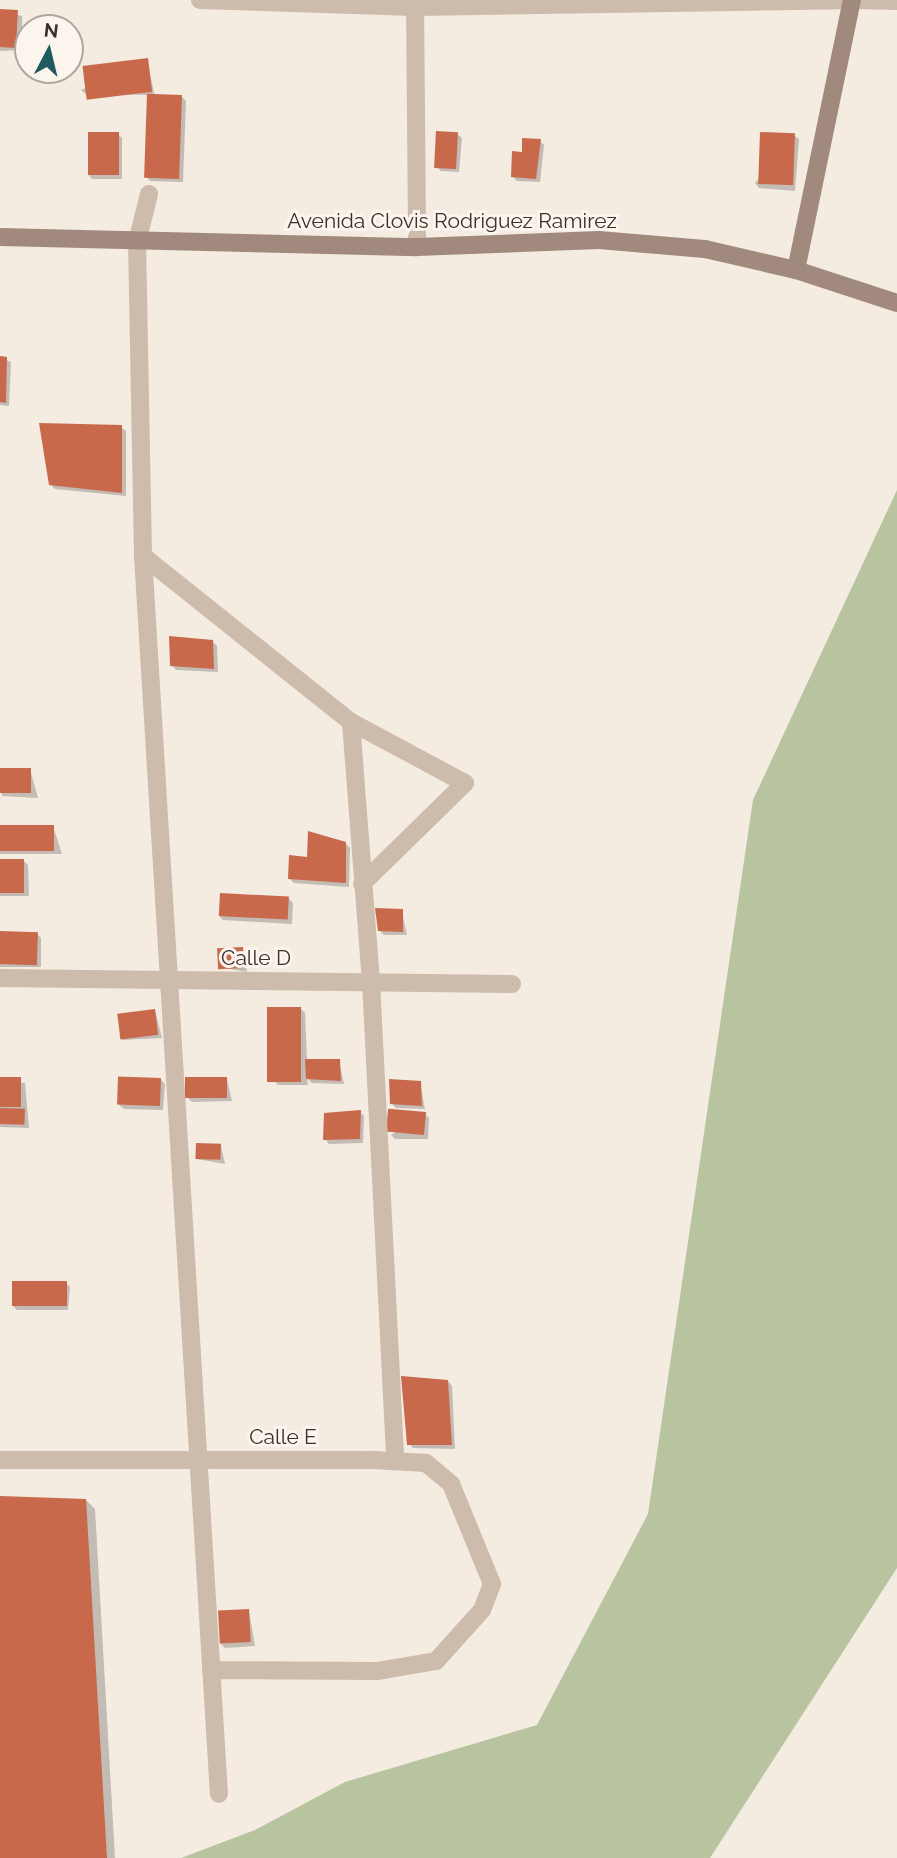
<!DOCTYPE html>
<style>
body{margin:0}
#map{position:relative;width:897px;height:1858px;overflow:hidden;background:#f4ebe1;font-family:Raleway,sans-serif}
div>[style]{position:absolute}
.green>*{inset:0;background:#b8c4a0}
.shadow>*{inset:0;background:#0003}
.building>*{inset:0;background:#c8694b;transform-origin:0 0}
.street>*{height:18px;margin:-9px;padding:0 9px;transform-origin:9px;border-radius:9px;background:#cdbbac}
.secondary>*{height:18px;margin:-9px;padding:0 9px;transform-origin:9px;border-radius:9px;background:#a18a7d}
span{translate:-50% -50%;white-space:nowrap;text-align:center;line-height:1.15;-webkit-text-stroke:6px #fbf5ee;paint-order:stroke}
.street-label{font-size:21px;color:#3b302b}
.north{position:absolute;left:14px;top:14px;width:70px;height:70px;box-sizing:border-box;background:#fbf5ee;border:2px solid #aea6a0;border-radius:50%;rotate:7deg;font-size:19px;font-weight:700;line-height:28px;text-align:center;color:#3b302b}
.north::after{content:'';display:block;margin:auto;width:24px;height:32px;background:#1f5a5e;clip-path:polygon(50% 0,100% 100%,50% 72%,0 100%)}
</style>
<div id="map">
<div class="green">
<div style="clip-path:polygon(897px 490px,897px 1568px,710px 1858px,181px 1858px,255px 1830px,345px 1782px,537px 1725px,648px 1514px,753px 800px)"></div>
</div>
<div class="shadow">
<div style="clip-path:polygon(0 11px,22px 16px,22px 50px,0 51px)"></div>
<div style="clip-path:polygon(147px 60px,155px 97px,182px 97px,186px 101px,183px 182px,150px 181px,146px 176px,148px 95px,86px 94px,81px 90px)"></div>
<div style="clip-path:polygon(118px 134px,122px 138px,122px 179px,92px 179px,88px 174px)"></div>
<div style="clip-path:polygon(457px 134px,462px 138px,459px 172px,441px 171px,437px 167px)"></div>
<div style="clip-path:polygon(794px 135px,799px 139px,795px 191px,759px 188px,755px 183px)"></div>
<div style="clip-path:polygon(540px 141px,544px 145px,540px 182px,517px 181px,513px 177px,524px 154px)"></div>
<div style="clip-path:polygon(0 358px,11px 362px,9px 406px,0 405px)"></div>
<div style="clip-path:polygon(121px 427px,126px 431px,126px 496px,55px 489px,50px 484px)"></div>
<div style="clip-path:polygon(212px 641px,217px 646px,218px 672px,176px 670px,172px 665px)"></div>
<div style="clip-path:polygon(0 769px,30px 769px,38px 798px,2px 796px)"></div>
<div style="clip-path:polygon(0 826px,53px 826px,62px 854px,0 854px)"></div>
<div style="clip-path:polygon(346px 844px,350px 848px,349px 887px,294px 883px,290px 879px)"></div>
<div style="clip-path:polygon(0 861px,24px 861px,28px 865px,29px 896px,0 896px)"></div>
<div style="clip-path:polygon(289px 899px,293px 903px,292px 924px,223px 920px,219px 916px)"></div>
<div style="clip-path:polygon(402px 911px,407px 935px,384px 935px,380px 931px)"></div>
<div style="clip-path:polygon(0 932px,37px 934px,41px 938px,41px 967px,0 967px)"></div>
<div style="clip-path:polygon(242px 949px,247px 972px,219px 967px)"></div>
<div style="clip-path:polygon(300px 1008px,305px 1013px,307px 1060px,339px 1061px,344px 1084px,312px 1083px,307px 1078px,308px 1085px,278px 1085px,274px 1081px)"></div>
<div style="clip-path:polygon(155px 1010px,162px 1038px,123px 1040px,119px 1036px)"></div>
<div style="clip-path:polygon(0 1079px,25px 1083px,29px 1128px,0 1127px)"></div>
<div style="clip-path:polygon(160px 1079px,165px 1084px,163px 1110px,124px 1109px,119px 1105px)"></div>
<div style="clip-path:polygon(227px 1079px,232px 1101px,192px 1102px,187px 1097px)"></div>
<div style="clip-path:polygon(420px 1082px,425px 1109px,396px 1108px,392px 1104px)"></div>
<div style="clip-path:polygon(360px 1112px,364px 1116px,363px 1143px,329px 1144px,325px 1139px)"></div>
<div style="clip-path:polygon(425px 1114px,429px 1118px,428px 1139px,395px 1139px,391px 1135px)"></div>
<div style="clip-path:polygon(221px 1146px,225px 1164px,197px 1159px)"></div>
<div style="clip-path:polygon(66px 1283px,70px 1287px,68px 1310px,17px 1310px,13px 1306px)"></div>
<div style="clip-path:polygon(448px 1381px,452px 1386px,455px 1449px,413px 1448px,409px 1444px)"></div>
<div style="clip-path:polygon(0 1498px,86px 1500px,95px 1509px,115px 1858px,0 1858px)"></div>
<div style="clip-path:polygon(249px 1611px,255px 1646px,225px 1648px,220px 1643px)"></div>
</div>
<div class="building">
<div style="left:0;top:9px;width:18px;height:38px;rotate:3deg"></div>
<div style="left:148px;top:58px;width:34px;height:66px;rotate:83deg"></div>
<div style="left:182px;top:95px;width:84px;height:35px;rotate:92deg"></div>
<div style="left:436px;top:131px;width:22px;height:37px;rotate:3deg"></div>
<div style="left:88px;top:132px;width:31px;height:43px"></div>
<div style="left:760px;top:132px;width:35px;height:52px;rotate:2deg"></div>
<div style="clip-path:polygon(522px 138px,541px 139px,536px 179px,511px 177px,512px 151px,522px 152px)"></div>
<div style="clip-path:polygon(0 356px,7px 357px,6px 403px,0 402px)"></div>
<div style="clip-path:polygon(39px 423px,122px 425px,122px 493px,49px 485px)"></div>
<div style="clip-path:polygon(169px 636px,213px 640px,214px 669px,170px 666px)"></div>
<div style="left:0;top:768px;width:31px;height:25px"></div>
<div style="left:0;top:825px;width:54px;height:26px"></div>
<div style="clip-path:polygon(308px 831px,346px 842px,346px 883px,288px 879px,289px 855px,307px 857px)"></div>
<div style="left:0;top:859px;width:24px;height:34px"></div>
<div style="left:220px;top:893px;width:69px;height:23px;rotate:3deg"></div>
<div style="clip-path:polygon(375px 908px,403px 909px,403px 932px,378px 931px)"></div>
<div style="left:0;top:931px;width:38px;height:33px;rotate:2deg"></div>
<div style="left:243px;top:947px;width:21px;height:26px;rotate:87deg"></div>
<div style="left:267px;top:1007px;width:34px;height:75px"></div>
<div style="left:155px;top:1009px;width:26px;height:38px;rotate:83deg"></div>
<div style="clip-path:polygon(305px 1059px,340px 1059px,341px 1081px,306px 1079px)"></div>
<div style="left:0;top:1077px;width:21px;height:30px"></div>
<div style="left:185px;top:1077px;width:42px;height:21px"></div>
<div style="left:161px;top:1078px;width:28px;height:43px;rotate:92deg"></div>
<div style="clip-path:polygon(389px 1079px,421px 1081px,422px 1106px,390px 1104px)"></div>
<div style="left:0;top:1108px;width:25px;height:16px;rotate:2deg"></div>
<div style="clip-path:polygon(361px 1110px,360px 1139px,323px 1140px,324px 1113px)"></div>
<div style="left:426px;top:1112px;width:23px;height:38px;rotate:95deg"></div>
<div style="left:196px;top:1143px;width:25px;height:16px;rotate:2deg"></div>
<div style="left:12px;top:1281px;width:55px;height:25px"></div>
<div style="clip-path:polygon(401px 1376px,448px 1380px,452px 1445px,407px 1445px)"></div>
<div style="clip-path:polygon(0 1496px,86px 1499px,107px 1858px,0 1858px)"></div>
<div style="left:249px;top:1609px;width:33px;height:31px;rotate:87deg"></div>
</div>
<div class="street">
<div style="left:200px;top:0;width:215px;rotate:1.9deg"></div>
<div style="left:415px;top:7px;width:427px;rotate:-0.9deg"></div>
<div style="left:415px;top:0;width:247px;rotate:89.5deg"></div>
<div style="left:856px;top:0;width:41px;rotate:1.4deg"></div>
<div style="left:149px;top:194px;width:49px;rotate:104deg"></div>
<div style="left:137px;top:242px;width:314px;rotate:88.9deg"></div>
<div style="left:143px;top:556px;width:1240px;rotate:86.49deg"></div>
<div style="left:143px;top:556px;width:266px;rotate:38.6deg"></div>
<div style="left:351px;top:722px;width:129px;rotate:28.2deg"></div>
<div style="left:465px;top:783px;width:144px;rotate:135.6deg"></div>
<div style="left:351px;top:722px;width:260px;rotate:85.6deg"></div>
<div style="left:371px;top:981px;width:481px;rotate:87.1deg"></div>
<div style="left:0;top:978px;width:512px;rotate:0.67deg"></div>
<div style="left:0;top:1460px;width:374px"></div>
<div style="left:374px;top:1460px;width:52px;rotate:3.3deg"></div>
<div style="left:426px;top:1463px;width:33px;rotate:40deg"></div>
<div style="left:451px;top:1484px;width:108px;rotate:67.7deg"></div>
<div style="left:492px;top:1584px;width:28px;rotate:111deg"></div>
<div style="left:482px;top:1610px;width:69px;rotate:132deg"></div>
<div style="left:436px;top:1661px;width:60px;rotate:170.4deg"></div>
<div style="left:377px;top:1671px;width:166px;rotate:-179.7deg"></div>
</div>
<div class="secondary">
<div style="left:0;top:237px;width:417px;rotate:1.4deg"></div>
<div style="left:417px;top:247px;width:182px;rotate:-2.2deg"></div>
<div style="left:599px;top:240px;width:106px;rotate:4.9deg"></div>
<div style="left:705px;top:249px;width:93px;rotate:13deg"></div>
<div style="left:796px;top:270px;width:106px;rotate:18.1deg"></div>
<div style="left:796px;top:270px;width:276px;rotate:-78.3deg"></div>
</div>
<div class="street-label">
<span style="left:452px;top:221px">Avenida Clovis Rodriguez Ramirez</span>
<span style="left:256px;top:958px">Calle D</span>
<span style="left:283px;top:1437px">Calle E</span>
</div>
<div class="north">N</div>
</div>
